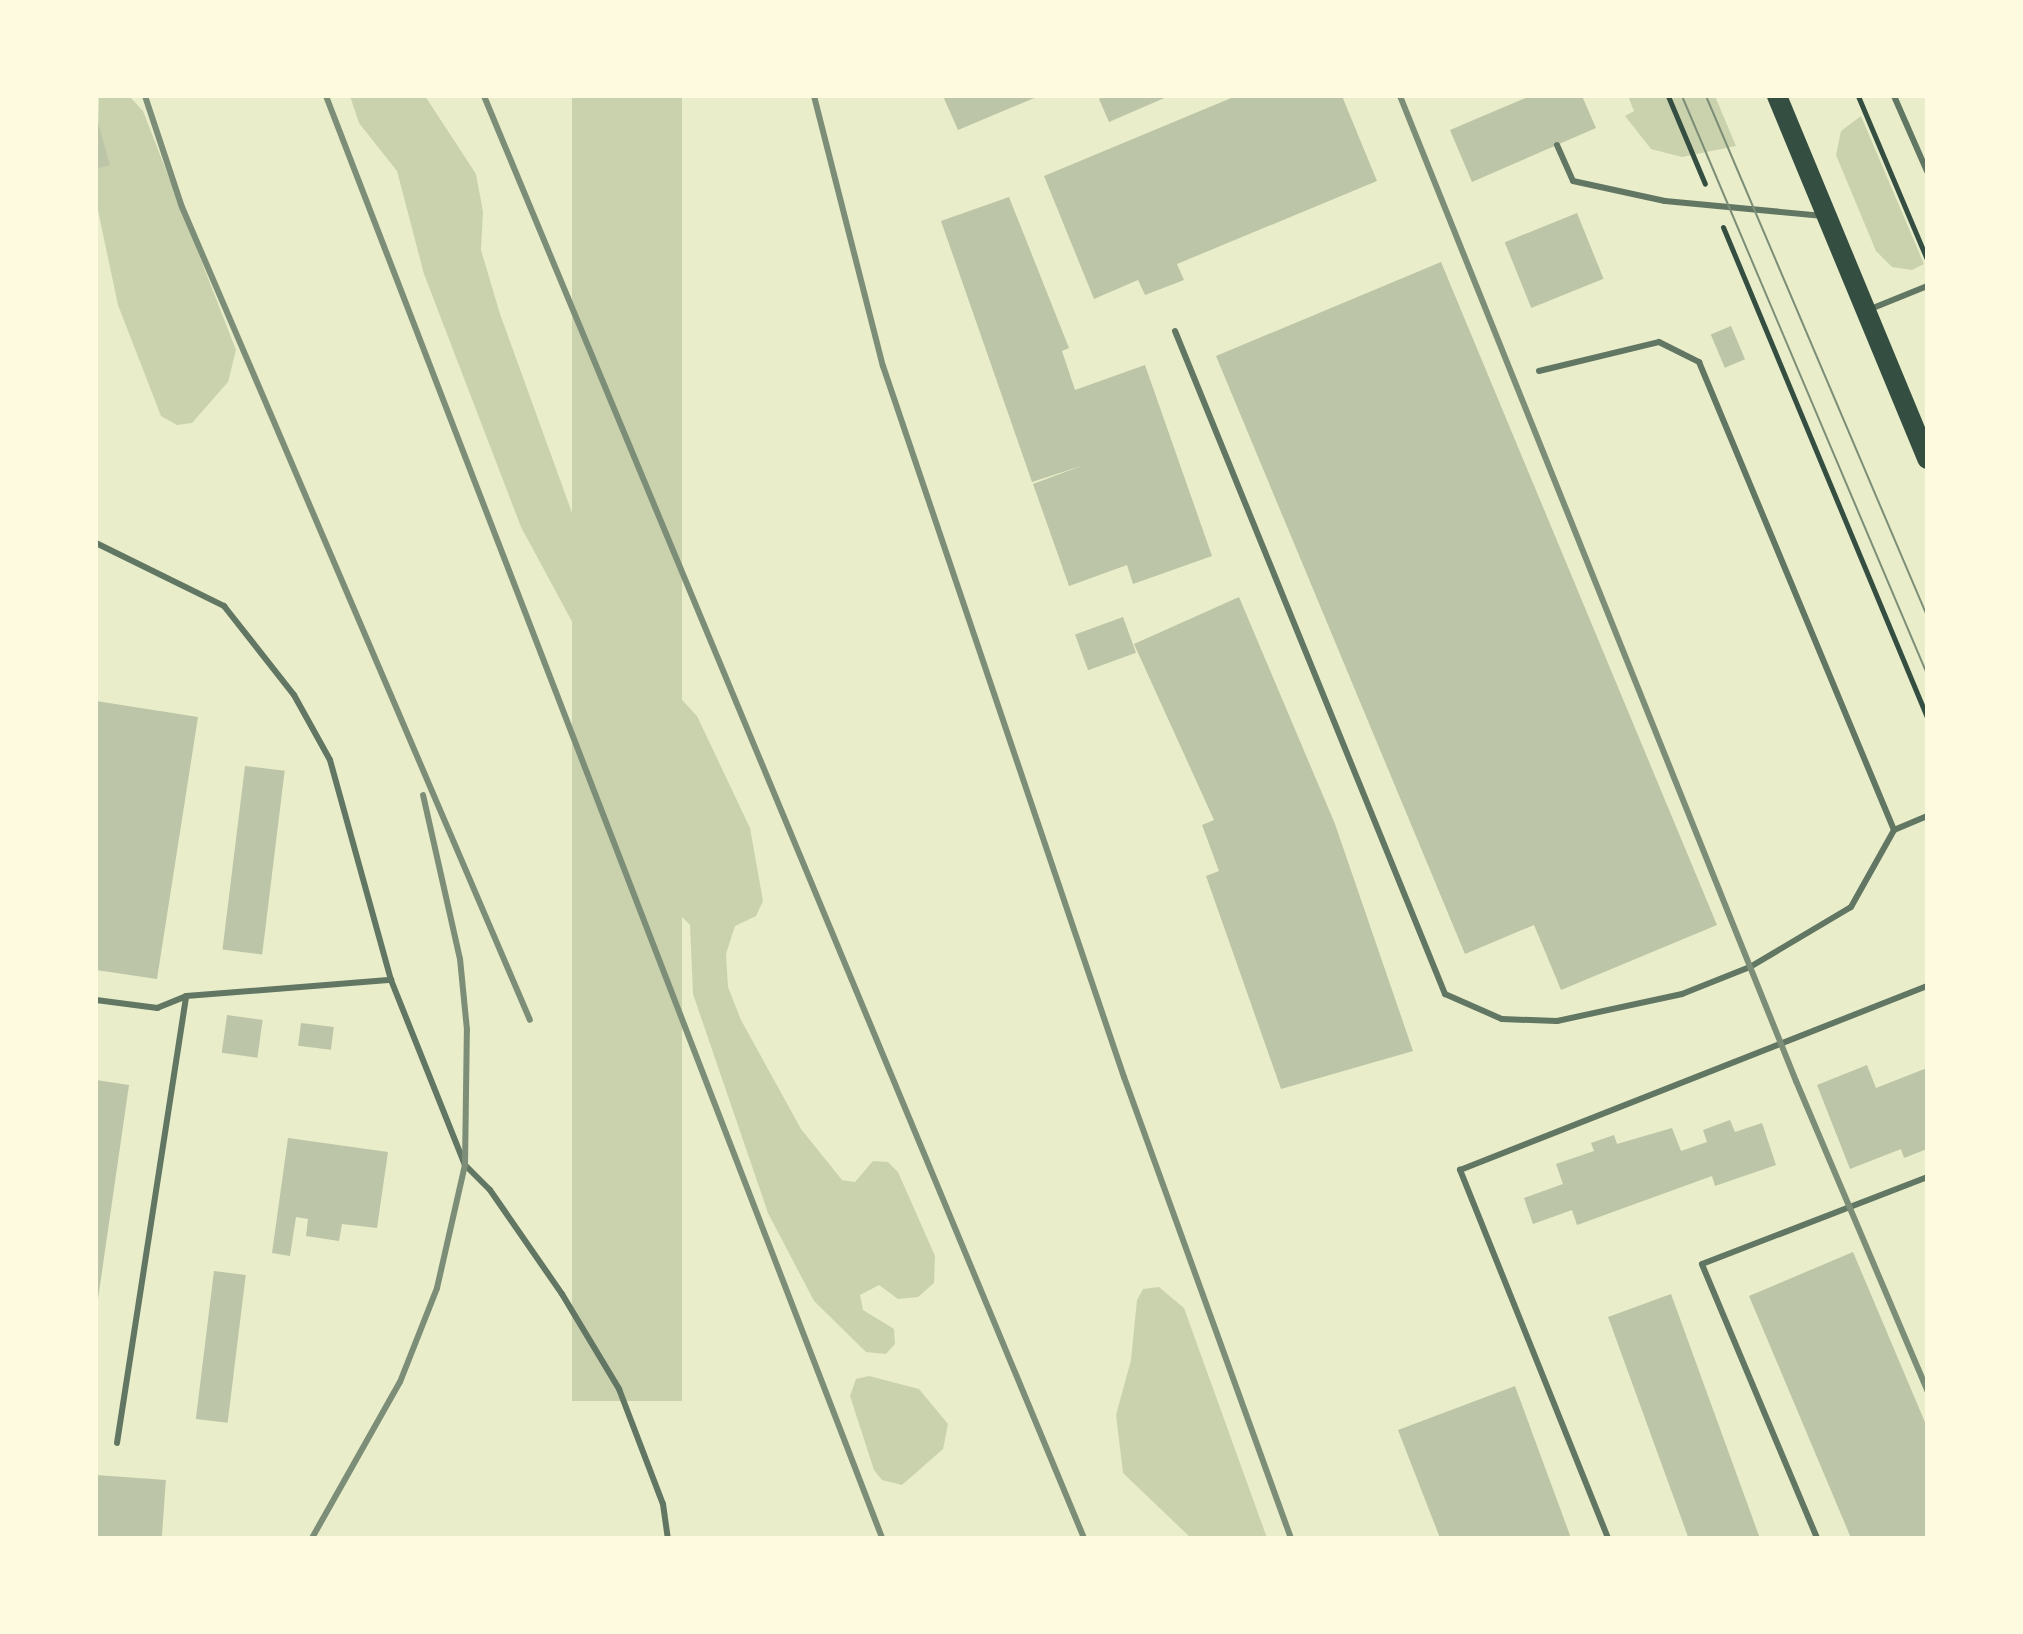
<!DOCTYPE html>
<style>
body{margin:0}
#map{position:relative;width:2023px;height:1634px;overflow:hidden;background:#e9edc9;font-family:"PT Sans",sans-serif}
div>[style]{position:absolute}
.green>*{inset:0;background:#cad2ad;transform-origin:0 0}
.building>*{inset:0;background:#bcc5a7;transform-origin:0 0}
.path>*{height:5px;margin:-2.5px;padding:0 2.5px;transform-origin:2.5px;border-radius:2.5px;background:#344e41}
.service>*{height:6px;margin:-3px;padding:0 3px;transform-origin:3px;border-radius:3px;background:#617663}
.primary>*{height:20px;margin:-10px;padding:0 10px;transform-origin:10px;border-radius:10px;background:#344e41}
.tram>*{height:2px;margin:-1px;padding:0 1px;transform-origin:1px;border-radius:1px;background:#7c8e77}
.rail>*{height:6px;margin:-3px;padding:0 3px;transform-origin:3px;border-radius:3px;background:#7c8e77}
span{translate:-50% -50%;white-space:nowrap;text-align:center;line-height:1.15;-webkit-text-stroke:7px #fefae0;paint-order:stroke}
.frame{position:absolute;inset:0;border:98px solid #fefae0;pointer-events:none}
</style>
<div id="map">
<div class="green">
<div style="clip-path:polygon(99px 96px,129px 96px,143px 111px,236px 350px,228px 382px,192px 423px,177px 425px,161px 416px,118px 305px,96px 201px)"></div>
<div style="clip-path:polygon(350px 96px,425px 96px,476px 174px,483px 212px,481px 250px,500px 314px,596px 579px,642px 657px,697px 716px,750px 828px,763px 901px,756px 916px,735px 926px,726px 954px,728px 987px,741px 1020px,801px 1129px,842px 1180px,855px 1182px,873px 1161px,888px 1162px,898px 1172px,935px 1256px,934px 1283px,918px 1297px,898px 1299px,879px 1285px,860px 1295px,863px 1310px,894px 1329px,895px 1344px,886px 1354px,866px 1352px,814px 1301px,768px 1213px,693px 994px,690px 925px,660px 895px,625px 845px,596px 764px,576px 629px,521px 527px,424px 274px,397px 171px,359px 123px)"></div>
<div style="left:572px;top:96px;width:110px;height:1305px"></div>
<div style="clip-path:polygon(1628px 96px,1715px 96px,1736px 146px,1682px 157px,1651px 149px,1625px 116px,1634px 111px)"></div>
<div style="clip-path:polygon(1861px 116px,1924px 264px,1912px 270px,1892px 267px,1876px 251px,1836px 155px,1841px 131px)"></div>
<div style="clip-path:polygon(1159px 1287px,1184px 1308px,1267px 1538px,1191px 1538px,1123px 1473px,1116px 1415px,1131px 1360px,1137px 1300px,1143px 1289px)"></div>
<div style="clip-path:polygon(869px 1376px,919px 1389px,948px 1424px,943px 1449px,902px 1485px,882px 1480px,874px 1470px,850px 1396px,856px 1379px)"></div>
</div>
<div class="building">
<div style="clip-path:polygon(943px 96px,1039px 96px,958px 130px)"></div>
<div style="clip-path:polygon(1105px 96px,1169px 96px,1109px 122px,1099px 99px)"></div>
<div style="clip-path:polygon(1236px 96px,1342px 96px,1377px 181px,1177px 264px,1184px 280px,1145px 295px,1138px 280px,1094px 299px,1044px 176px)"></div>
<div style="clip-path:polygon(1530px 96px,1582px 96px,1596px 128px,1472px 182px,1450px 130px)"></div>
<div style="clip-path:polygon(96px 116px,110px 165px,96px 169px)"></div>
<div style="clip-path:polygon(1009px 197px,1069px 348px,1062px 351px,1075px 390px,1145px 365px,1212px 556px,1133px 584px,1127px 565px,1069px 586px,1033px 484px,1084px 465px,1032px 482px,941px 221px)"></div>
<div style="left:1577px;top:213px;width:71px;height:78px;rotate:68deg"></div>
<div style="clip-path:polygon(1441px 262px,1717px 925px,1561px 990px,1534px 925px,1465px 954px,1216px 356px)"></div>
<div style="left:1731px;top:326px;width:36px;height:22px;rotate:67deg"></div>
<div style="clip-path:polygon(1239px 597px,1335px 824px,1413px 1051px,1281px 1089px,1206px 876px,1219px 871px,1202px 825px,1214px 820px,1134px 644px)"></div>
<div style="left:1123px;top:617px;width:38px;height:51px;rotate:70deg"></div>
<div style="clip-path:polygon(96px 701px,198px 717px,157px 979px,96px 970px)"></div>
<div style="left:245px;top:766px;width:40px;height:185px;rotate:7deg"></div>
<div style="left:227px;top:1015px;width:36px;height:38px;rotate:8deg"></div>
<div style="left:301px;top:1023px;width:33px;height:23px;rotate:7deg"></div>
<div style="clip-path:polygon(1867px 1065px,1876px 1088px,1927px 1068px,1927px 1149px,1904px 1158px,1901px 1149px,1850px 1169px,1817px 1085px)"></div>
<div style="clip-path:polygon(96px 1080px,129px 1085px,98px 1299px,96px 1299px)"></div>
<div style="clip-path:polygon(1730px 1120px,1735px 1132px,1762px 1123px,1776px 1165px,1715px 1186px,1712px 1176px,1577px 1225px,1572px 1210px,1533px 1224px,1524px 1198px,1563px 1184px,1556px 1164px,1594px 1151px,1591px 1143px,1614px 1135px,1617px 1144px,1672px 1128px,1681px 1151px,1707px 1142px,1703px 1130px)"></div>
<div style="clip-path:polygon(288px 1138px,388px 1152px,377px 1228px,342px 1224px,339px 1241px,306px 1236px,308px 1219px,296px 1217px,290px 1256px,272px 1253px)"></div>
<div style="clip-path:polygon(1853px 1252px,1927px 1427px,1927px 1538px,1851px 1538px,1749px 1296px)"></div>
<div style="left:214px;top:1271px;width:32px;height:149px;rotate:7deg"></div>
<div style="left:1671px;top:1294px;width:260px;height:67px;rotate:70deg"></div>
<div style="clip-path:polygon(1515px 1386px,1571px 1538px,1440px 1538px,1398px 1430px)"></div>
<div style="left:96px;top:1475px;width:70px;height:63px;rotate:4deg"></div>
</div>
<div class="path">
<div style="left:1668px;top:96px;width:95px;rotate:67.2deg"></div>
<div style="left:1858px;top:96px;width:177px;rotate:67.1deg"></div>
<div style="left:1723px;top:227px;width:531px;rotate:67.4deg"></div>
</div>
<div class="service">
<div style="left:1894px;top:96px;width:82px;rotate:66.3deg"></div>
<div style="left:1557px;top:145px;width:39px;rotate:66deg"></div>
<div style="left:1573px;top:181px;width:94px;rotate:12.3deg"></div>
<div style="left:1665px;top:201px;width:159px;rotate:5.4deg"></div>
<div style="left:1868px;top:310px;width:64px;rotate:-22.1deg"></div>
<div style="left:1175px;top:331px;width:716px;rotate:67.84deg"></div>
<div style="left:1445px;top:994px;width:62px;rotate:23.7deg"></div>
<div style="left:1502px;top:1019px;width:55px;rotate:2.1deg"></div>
<div style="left:1557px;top:1021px;width:128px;rotate:-12.2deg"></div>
<div style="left:1682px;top:994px;width:73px;rotate:-21.7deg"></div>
<div style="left:1750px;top:967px;width:117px;rotate:-30.7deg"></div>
<div style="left:1851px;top:907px;width:88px;rotate:-60.8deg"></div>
<div style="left:1539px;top:371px;width:123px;rotate:-13.6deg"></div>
<div style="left:1659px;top:342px;width:45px;rotate:26.6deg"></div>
<div style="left:1699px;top:362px;width:507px;rotate:67.38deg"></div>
<div style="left:1894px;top:830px;width:36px;rotate:-23deg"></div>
<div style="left:96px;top:543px;width:143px;rotate:26.2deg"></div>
<div style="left:224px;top:606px;width:113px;rotate:51.8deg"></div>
<div style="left:294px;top:695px;width:74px;rotate:61deg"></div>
<div style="left:330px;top:760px;width:228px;rotate:74.5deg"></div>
<div style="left:391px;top:980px;width:199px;rotate:68.2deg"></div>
<div style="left:465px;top:1165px;width:35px;rotate:45deg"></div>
<div style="left:490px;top:1190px;width:126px;rotate:55.3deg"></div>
<div style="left:562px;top:1294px;width:111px;rotate:59deg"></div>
<div style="left:619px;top:1389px;width:123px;rotate:69.1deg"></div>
<div style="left:663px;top:1504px;width:34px;rotate:82deg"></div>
<div style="left:96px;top:1000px;width:62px;rotate:7.5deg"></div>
<div style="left:157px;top:1008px;width:31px;rotate:-22deg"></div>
<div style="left:186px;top:996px;width:206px;rotate:-4.5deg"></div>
<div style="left:117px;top:1443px;width:452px;rotate:-81.2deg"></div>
<div style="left:1608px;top:1538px;width:397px;rotate:-111.9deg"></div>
<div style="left:1460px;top:1170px;width:502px;rotate:-21.5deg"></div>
<div style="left:1817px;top:1538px;width:297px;rotate:-112.8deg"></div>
<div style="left:1702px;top:1264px;width:241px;rotate:-21.1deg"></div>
</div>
<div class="primary">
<div style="left:1777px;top:96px;width:393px;rotate:67.5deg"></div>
</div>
<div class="tram">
<div style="left:1682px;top:96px;width:628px;rotate:67.03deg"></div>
<div style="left:1706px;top:96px;width:565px;rotate:66.97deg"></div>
</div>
<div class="rail">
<div style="left:145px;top:96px;width:117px;rotate:71.6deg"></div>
<div style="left:182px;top:207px;width:884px;rotate:66.83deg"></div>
<div style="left:326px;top:96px;width:1545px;rotate:68.91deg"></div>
<div style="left:484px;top:96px;width:1562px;rotate:67.41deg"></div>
<div style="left:814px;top:96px;width:279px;rotate:75.7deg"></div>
<div style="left:883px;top:366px;width:751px;rotate:71.28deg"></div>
<div style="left:1124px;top:1077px;width:490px;rotate:70.1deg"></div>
<div style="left:1400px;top:96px;width:1062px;rotate:68.1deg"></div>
<div style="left:1796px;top:1081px;width:336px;rotate:67deg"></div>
<div style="left:312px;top:1538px;width:179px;rotate:-60.6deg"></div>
<div style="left:400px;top:1382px;width:101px;rotate:-68.5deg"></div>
<div style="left:437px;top:1288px;width:126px;rotate:-77.2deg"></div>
<div style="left:465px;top:1165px;width:135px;rotate:-89.2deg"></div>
<div style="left:467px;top:1030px;width:71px;rotate:-95.6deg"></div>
<div style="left:460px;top:959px;width:168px;rotate:-102.7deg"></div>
</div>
<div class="frame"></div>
</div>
